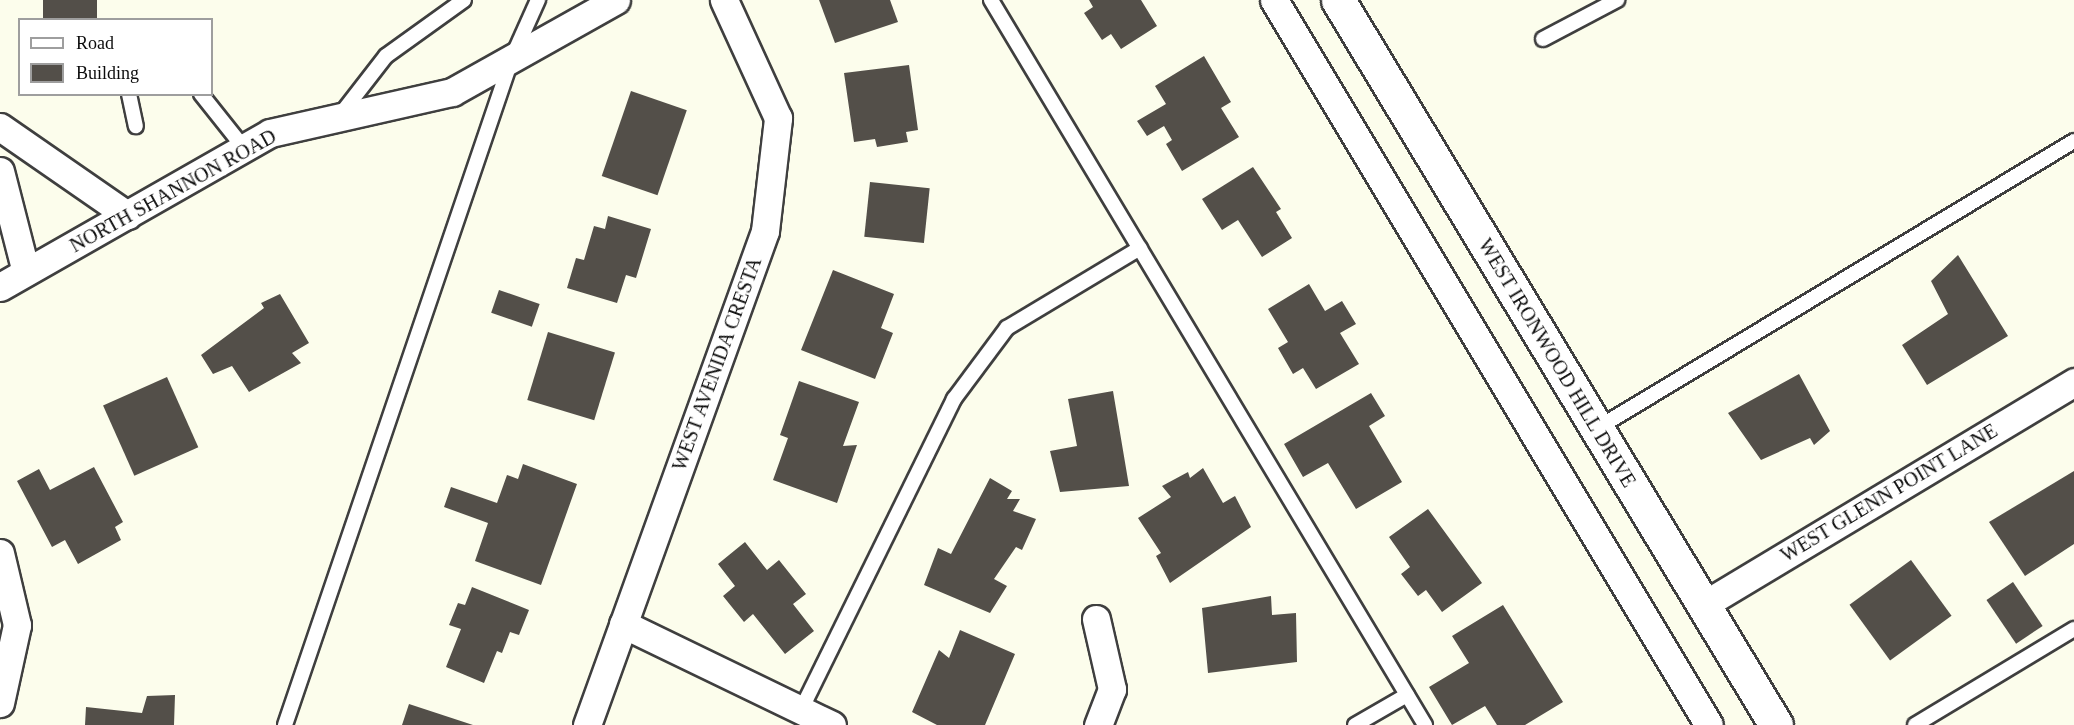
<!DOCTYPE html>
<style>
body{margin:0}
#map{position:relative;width:2074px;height:725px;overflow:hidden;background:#fcfdec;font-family:Georgia,serif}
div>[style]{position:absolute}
.building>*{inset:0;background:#534f49;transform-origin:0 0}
.roads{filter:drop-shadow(2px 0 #3f3f3f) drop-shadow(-2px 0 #3f3f3f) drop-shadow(0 2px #3f3f3f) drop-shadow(0 -2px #3f3f3f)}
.service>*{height:14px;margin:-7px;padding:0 7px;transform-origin:7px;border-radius:7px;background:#fff}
.minor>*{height:27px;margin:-13.5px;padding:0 13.5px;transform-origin:13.5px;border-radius:13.5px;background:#fff}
.tertiary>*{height:33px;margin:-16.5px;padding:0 16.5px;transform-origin:16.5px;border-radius:16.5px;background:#fff}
span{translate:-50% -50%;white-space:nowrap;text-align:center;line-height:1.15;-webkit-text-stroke:6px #fff;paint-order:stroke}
.street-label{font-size:20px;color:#0c0c0c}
.legend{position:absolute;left:18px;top:18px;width:195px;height:78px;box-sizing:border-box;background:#fff;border:2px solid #9e9e9e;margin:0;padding:8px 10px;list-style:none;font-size:18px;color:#0c0c0c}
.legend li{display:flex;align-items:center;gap:12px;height:30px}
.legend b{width:30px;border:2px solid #9e9e9e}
</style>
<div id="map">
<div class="building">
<div style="left:43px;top:0;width:54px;height:20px"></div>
<div style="clip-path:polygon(819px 0,890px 0,898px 22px,835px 43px)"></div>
<div style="clip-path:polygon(1089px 0,1141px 0,1157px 26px,1121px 49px,1111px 34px,1102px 40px,1084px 13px,1093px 7px)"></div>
<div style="clip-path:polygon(1204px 56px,1231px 102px,1221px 108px,1239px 137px,1182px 171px,1166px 144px,1172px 140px,1164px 126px,1147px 136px,1137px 121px,1166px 104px,1155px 86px)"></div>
<div style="clip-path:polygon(909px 65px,918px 130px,906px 132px,908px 142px,877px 147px,875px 139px,854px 142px,844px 73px)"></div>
<div style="left:631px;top:91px;width:59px;height:90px;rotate:19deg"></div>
<div style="clip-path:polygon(1253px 167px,1281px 209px,1276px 212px,1292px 238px,1262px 257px,1238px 220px,1222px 230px,1202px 199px)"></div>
<div style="left:870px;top:182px;width:60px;height:55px;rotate:6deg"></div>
<div style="clip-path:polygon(608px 216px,651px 229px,636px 278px,626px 275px,617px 303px,567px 288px,576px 258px,584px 260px,594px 226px,605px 229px)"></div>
<div style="clip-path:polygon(1958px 255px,2008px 336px,1927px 385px,1902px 345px,1948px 314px,1931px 281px)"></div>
<div style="clip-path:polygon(833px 270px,894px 294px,881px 328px,893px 333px,875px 379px,801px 350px)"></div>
<div style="clip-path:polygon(1309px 284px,1325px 311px,1342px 301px,1356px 324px,1340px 333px,1359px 364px,1316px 389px,1303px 368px,1293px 374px,1278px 348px,1288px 342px,1268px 309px)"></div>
<div style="left:499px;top:290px;width:43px;height:24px;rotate:19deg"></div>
<div style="clip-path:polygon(280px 294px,309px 343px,292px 353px,301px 363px,249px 392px,232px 366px,213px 374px,201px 355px,264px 308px,261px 303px)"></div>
<div style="left:548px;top:332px;width:70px;height:71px;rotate:17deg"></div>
<div style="clip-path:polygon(1799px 374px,1830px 431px,1814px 445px,1810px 438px,1761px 460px,1728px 413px)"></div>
<div style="left:167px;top:377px;width:77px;height:70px;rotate:66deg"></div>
<div style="clip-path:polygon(799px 381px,859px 402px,843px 446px,857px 445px,837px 503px,773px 480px,788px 438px,780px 435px)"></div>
<div style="clip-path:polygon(1113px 391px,1129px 486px,1060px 492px,1050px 451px,1077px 446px,1068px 399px)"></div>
<div style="clip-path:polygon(1371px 393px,1385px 416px,1369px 426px,1402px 482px,1356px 509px,1328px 463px,1303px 477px,1284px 444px)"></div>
<div style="clip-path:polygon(523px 464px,577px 484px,541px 585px,475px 561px,488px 523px,444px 507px,451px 487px,497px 503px,507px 475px,518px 479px)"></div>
<div style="clip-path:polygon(94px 467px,123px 522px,115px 527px,121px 540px,78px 564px,65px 540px,52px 547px,17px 481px,39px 469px,50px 490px)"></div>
<div style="clip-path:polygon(1203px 468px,1223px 503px,1235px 496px,1251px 527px,1170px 583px,1156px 556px,1161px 553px,1138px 518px,1171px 497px,1162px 486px,1188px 472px,1190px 478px)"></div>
<div style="clip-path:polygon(2074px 471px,2074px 544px,2025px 576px,1989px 522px)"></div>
<div style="clip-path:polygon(990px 478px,1012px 491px,1007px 499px,1020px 499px,1013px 511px,1036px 519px,1022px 550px,1016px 547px,994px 579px,1007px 586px,990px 613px,924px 585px,938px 548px,951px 554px)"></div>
<div style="clip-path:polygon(1428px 509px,1482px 583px,1442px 612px,1426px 590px,1418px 596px,1401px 574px,1410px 567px,1389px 537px)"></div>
<div style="clip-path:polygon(745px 542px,767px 570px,779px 560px,806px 594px,793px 604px,814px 631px,785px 654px,753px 614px,744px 622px,723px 596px,735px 586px,718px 564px)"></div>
<div style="left:1911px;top:560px;width:69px;height:76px;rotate:54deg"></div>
<div style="left:2013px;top:582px;width:53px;height:32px;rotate:56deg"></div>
<div style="clip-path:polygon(472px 587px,529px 610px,519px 635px,510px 632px,502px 653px,497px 651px,484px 683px,446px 667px,461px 629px,449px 625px,458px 603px,465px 605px)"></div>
<div style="clip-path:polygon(1271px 596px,1272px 615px,1296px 613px,1297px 662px,1208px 673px,1202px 608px)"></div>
<div style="clip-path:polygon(1503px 605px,1563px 702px,1525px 725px,1497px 725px,1485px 706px,1452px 725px,1429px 687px,1469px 663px,1452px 636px)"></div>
<div style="clip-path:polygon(960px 630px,1015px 654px,985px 725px,937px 725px,912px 712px,939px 650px,949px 658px)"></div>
<div style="clip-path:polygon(175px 695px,174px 725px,85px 725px,86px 707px,142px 713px,147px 696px)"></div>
<div style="clip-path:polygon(409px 704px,473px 725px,402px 725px)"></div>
</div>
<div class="roads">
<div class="service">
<div style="left:991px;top:0;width:845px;rotate:59.09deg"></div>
<div style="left:1543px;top:39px;width:84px;rotate:-27.8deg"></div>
<div style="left:129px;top:94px;width:33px;rotate:78deg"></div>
<div style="left:201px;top:94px;width:69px;rotate:51.5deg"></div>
<div style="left:341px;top:114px;width:73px;rotate:-52.2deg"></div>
<div style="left:386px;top:56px;width:96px;rotate:-35.7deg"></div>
<div style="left:1596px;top:429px;width:558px;rotate:-31.07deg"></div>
<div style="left:801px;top:710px;width:347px;rotate:-63.8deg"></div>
<div style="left:954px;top:399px;width:89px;rotate:-53.3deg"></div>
<div style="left:1007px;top:328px;width:155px;rotate:-31deg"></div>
<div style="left:285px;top:725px;width:705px;rotate:-71.21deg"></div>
<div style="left:512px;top:58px;width:64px;rotate:-65.9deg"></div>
<div style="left:1355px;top:725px;width:60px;rotate:-30deg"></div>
<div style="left:1915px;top:725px;width:186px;rotate:-31.1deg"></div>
</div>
<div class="minor">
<div style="left:1274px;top:0;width:845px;rotate:59.04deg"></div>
<div style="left:0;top:127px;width:155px;rotate:34.7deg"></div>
<div style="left:0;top:171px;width:104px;rotate:75.6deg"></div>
<div style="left:0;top:287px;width:311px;rotate:-29.7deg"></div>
<div style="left:270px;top:133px;width:187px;rotate:-12.7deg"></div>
<div style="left:452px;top:92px;width:188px;rotate:-29.3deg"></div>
<div style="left:0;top:553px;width:74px;rotate:76.7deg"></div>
<div style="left:17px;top:625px;width:80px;rotate:102.3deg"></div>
<div style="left:1705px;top:604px;width:431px;rotate:-31deg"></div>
<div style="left:1096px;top:619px;width:72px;rotate:77.1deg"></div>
<div style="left:1112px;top:689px;width:39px;rotate:111deg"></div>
<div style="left:623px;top:624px;width:232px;rotate:25.8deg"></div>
<div style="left:587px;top:725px;width:525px;rotate:-70.18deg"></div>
<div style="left:765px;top:231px;width:114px;rotate:-83.4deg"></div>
<div style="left:778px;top:118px;width:130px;rotate:-114.6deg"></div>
</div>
<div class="tertiary">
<div style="left:1338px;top:0;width:847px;rotate:58.86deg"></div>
</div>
</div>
<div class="street-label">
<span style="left:173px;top:191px;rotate:-29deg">NORTH SHANNON ROAD</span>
<span style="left:1557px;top:363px;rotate:59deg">WEST IRONWOOD HILL DRIVE</span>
<span style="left:717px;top:364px;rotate:-70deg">WEST AVENIDA CRESTA</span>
<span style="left:1889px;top:493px;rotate:-31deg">WEST GLENN POINT LANE</span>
</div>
<ul class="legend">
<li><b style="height:8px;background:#fff"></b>Road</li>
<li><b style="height:16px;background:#534f49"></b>Building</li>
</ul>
</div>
